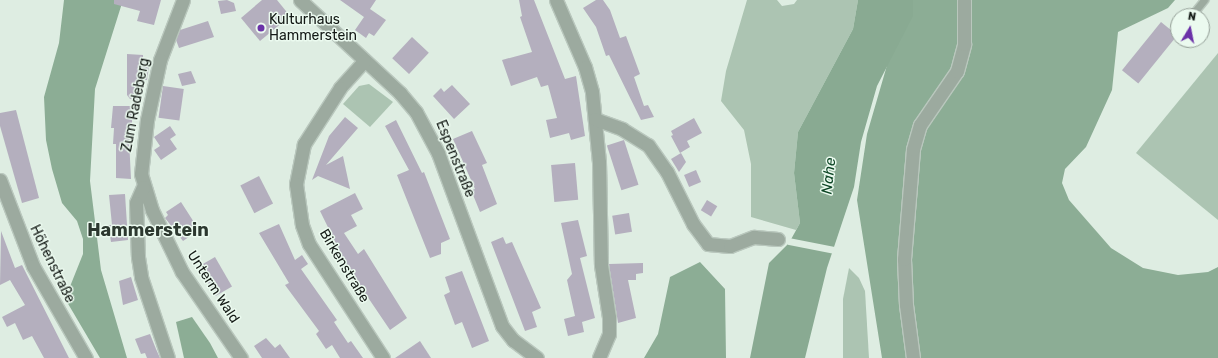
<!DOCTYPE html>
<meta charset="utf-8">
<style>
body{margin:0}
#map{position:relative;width:1218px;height:358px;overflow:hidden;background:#deede2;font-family:Rubik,sans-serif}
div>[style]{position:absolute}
.green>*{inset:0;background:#acc4b2}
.forest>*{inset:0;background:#8cad95}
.water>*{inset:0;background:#89aa92}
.pier>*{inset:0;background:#deede2;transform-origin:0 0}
.building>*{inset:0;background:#b4afbe;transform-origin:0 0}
.roads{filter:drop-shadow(1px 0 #b9c7bd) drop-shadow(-1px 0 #b9c7bd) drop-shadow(0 1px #b9c7bd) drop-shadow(0 -1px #b9c7bd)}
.lane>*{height:7px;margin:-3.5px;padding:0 3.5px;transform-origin:3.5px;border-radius:3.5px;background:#9caa9f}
.street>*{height:13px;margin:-6.5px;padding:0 6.5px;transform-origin:6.5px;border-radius:6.5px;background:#9caa9f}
.dots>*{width:11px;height:11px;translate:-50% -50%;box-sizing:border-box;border:2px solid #ebfaef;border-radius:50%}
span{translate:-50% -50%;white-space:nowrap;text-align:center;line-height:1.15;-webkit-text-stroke:3px #ebfaef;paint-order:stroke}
.poi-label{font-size:14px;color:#131915}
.left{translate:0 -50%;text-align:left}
.street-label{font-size:14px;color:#131915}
.water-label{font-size:15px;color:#0e4626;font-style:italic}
.district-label{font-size:18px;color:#2c382f;font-weight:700}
.north{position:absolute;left:1170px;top:8px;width:40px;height:40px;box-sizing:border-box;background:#ebfaef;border:1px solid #95a098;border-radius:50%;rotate:10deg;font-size:11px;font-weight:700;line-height:16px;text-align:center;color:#131915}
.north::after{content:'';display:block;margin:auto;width:14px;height:18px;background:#6b32a8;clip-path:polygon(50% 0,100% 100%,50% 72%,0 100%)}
</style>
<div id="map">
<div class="green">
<div style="clip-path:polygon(747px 0,777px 0,782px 6px,794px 4px,797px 0,858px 0,853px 29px,798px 132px,794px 173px,800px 223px,796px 230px,751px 217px,751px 164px,744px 130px,721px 101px,726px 71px)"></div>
<div style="clip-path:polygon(1218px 53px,1218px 220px,1136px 153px)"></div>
<div style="clip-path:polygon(369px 84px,393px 102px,370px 127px,343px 104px,359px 86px)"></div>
<div style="clip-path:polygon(849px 268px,859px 278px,865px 291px,869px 358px,843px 358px,843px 299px)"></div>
</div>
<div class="forest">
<div style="clip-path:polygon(64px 0,123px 0,95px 89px,90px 181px,101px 270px,127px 358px,100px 358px,67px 302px,67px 294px,83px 254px,83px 239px,77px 221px,62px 203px,52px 169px,46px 140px,44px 97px,59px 43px)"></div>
<div style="clip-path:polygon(906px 0,1175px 0,1168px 8px,1118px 32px,1112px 90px,1086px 147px,1065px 169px,1062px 183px,1069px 200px,1111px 248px,1143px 268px,1178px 275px,1208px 272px,1218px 267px,1218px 358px,882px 358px,857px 200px,867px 134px)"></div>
<div style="clip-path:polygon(700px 262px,725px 289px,726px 358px,644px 358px,658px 334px,670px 277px)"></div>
<div style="clip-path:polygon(192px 317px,210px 343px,218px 358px,184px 358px,176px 322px)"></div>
</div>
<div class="water">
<div style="clip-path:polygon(858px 0,913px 0,913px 16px,877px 86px,861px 142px,854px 187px,827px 268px,805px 358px,750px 358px,769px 263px,789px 243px,800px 223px,794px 173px,798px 132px,853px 29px)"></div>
</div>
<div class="pier">
<div style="left:789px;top:238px;width:48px;height:7px;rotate:11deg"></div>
</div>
<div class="building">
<div style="clip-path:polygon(114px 0,161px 0,154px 25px,137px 21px,140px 11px,114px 4px)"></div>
<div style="clip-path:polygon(227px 0,234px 3px,236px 11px,221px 14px,218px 1px)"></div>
<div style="clip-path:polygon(262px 0,277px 0,290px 16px,260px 41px,241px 18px)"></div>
<div style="clip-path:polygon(340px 0,376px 0,370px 9px,386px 20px,374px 36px,369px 33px,366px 38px,355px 30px,364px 17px)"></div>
<div style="clip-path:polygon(519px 0,534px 0,565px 79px,576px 76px,585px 136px,571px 140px,569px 133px,550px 138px,546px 120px,557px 118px,548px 85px,541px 87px,537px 77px,511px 86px,502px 60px,532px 52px,520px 17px,522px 16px)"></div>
<div style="clip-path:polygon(596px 0,603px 0,610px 10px,620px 38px,626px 36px,640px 74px,634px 77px,644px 106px,648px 105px,654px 117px,641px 120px,609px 55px,606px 56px,596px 27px,583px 8px)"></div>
<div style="clip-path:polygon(208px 21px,214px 37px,179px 48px,176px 40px,180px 30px)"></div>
<div style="left:1161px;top:22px;width:21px;height:62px;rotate:39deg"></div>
<div style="left:412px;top:37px;width:23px;height:29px;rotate:43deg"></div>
<div style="clip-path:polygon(127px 54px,143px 55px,143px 61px,150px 61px,147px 80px,141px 80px,138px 100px,130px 99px,127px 95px)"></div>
<div style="clip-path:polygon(191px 71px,196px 83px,182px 86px,178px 74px)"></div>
<div style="clip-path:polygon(452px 85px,470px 104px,454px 119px,433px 96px,441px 88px,444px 92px)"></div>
<div style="left:163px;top:86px;width:21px;height:32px;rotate:8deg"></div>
<div style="clip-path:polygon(113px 106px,132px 106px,132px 142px,129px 139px,131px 179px,116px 178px,116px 144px,113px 144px,114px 128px,111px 128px)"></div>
<div style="clip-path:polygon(16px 110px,39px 198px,22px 203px,0 126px,0 113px)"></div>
<div style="clip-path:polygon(345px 117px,358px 128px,326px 165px,343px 156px,350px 189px,318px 176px,312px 180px,329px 136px)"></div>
<div style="clip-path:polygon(694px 118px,702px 133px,687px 141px,690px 147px,680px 153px,671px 136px,673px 135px,671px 131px)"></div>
<div style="clip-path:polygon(396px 120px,422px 173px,424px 172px,450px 239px,441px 243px,441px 254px,430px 258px,397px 175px,409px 170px,385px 126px)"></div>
<div style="clip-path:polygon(170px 126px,176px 135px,170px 139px,177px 149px,161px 160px,154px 150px,160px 146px,154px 137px)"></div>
<div style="clip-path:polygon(472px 131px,487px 163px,482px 165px,497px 204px,480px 212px,471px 190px,475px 189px,453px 139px)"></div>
<div style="left:624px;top:140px;width:47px;height:18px;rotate:72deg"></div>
<div style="clip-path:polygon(681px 153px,686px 162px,679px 172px,671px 159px)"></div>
<div style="left:575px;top:163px;width:37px;height:24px;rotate:85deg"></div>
<div style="left:696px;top:170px;width:13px;height:13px;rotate:67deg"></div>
<div style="left:259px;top:176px;width:31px;height:21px;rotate:63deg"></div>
<div style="clip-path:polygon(355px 193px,363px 209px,351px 215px,357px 226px,344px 233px,358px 254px,364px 249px,407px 318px,390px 330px,348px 268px,320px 211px)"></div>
<div style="clip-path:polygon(125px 194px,128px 240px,111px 242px,110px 236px,107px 237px,106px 225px,112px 225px,109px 195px)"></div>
<div style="left:707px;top:200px;width:12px;height:12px;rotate:31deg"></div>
<div style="clip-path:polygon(181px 202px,199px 230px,183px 241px,165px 218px,168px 215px,166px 212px)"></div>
<div style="left:629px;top:213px;width:19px;height:17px;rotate:81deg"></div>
<div style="clip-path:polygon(578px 220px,587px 256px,580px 258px,595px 318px,582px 322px,584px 332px,568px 336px,564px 319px,575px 316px,567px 280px,572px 274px,561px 223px)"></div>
<div style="clip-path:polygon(279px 224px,295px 260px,302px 255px,308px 264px,301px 269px,337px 320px,334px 322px,348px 343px,351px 341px,363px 358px,340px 358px,332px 345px,326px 349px,316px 334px,319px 331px,285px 285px,289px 283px,259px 233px)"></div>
<div style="clip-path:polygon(1px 231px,15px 268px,22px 265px,69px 358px,44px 358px,32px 336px,23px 340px,15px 323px,7px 327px,2px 317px,25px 305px,10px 280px,0 285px)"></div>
<div style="clip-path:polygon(503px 237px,506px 244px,512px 242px,541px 308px,532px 312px,537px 327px,525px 331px,491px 242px)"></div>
<div style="left:215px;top:257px;width:34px;height:19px;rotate:60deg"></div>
<div style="clip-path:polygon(643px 263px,643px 273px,636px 274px,636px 280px,628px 280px,636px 318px,618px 323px,609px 264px)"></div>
<div style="clip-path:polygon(462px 271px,489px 341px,472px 348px,462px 322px,455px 325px,444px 295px,450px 292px,445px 277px)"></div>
<div style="clip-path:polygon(131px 277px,138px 300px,123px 305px,119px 281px)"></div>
<div style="clip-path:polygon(150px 334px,156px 349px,160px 358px,147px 358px,145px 353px,141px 354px,135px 339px)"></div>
<div style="clip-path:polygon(266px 338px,275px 348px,280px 344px,290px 358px,262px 358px,254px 346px)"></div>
<div style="clip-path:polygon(420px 341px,431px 358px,395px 358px)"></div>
</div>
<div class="roads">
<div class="lane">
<div style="left:1191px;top:16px;width:21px;rotate:-51deg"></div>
</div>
<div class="street">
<div style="left:183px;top:0;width:64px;rotate:111deg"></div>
<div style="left:160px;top:60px;width:61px;rotate:102.2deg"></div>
<div style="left:147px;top:120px;width:54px;rotate:96.3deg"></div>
<div style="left:141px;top:174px;width:38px;rotate:73deg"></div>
<div style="left:152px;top:210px;width:69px;rotate:64.2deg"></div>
<div style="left:182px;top:272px;width:104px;rotate:55.5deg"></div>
<div style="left:300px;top:0;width:137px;rotate:42.9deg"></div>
<div style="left:400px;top:93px;width:25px;rotate:50deg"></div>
<div style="left:416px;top:112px;width:47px;rotate:61.8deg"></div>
<div style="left:438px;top:153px;width:184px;rotate:69.7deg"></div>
<div style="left:502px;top:326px;width:18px;rotate:52deg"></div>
<div style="left:513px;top:340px;width:30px;rotate:37deg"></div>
<div style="left:556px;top:0;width:73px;rotate:66.6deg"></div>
<div style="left:585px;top:67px;width:26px;rotate:74deg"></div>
<div style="left:592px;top:92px;width:70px;rotate:84.3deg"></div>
<div style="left:599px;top:162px;width:103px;rotate:88.9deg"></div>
<div style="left:601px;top:265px;width:53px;rotate:81.3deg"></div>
<div style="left:609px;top:317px;width:17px;rotate:90deg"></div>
<div style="left:609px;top:334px;width:26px;rotate:113deg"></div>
<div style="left:364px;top:61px;width:36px;rotate:132deg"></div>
<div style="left:340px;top:88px;width:67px;rotate:122.7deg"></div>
<div style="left:304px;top:144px;width:41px;rotate:101.3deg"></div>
<div style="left:296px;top:184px;width:41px;rotate:81.7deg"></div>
<div style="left:302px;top:225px;width:20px;rotate:70deg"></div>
<div style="left:309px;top:244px;width:136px;rotate:57deg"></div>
<div style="left:595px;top:119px;width:29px;rotate:20deg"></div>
<div style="left:622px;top:129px;width:31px;rotate:32deg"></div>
<div style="left:648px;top:145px;width:33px;rotate:55deg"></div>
<div style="left:667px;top:172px;width:58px;rotate:63.4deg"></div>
<div style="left:693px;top:224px;width:25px;rotate:53deg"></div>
<div style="left:708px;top:244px;width:22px;rotate:5deg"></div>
<div style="left:730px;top:246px;width:26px;rotate:-21deg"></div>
<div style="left:754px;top:237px;width:24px;rotate:5deg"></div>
<div style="left:0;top:180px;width:92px;rotate:69deg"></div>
<div style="left:33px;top:266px;width:106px;rotate:60.1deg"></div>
<div style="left:143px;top:187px;width:17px;rotate:114deg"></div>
<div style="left:136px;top:203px;width:54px;rotate:87.9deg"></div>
<div style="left:138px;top:257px;width:20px;rotate:81deg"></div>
<div style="left:141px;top:277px;width:85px;rotate:71.6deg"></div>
<div style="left:913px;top:358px;width:53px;rotate:-97.5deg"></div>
<div style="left:906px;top:305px;width:46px;rotate:-92.5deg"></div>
<div style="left:904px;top:259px;width:110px;rotate:-85.3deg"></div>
<div style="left:913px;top:149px;width:25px;rotate:-74deg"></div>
<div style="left:920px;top:125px;width:65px;rotate:-55.6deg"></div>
<div style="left:957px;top:71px;width:28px;rotate:-75deg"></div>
<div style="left:964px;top:44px;width:44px;rotate:-90deg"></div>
</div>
</div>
<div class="dots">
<div style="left:261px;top:28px;background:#6b32a8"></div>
</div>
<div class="poi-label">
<span class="left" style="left:269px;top:28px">Kulturhaus<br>Hammerstein</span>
</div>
<div class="street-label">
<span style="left:136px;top:105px;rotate:-79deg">Zum Radeberg</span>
<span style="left:455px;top:159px;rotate:68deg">Espenstraße</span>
<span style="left:52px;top:264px;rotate:64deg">Höhenstraße</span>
<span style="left:344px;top:266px;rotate:59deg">Birkenstraße</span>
<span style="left:213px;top:287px;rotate:57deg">Unterm Wald</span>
</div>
<div class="water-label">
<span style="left:829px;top:176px;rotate:-84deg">Nahe</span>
</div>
<div class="district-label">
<span style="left:148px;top:230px">Hammerstein</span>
</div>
<div class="north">N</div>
</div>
